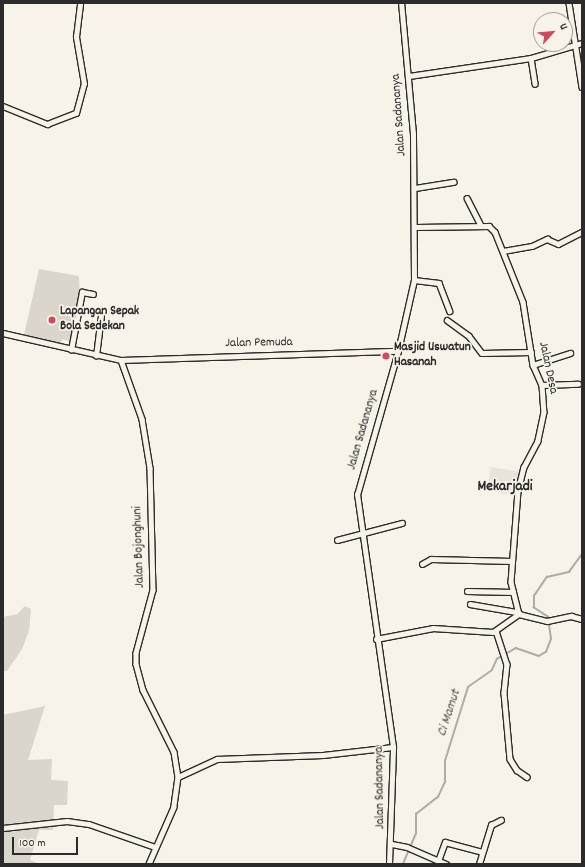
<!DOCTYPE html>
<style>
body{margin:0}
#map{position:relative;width:585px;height:867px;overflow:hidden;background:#f7f3e8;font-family:Dekko,sans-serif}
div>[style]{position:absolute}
.built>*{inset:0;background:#e8e4da;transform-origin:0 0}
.green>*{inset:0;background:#dad6cc}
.stream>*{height:1.5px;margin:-0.75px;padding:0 0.75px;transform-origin:0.75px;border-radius:0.75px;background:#afaca4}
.roads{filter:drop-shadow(1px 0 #2b2b2b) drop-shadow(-1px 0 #2b2b2b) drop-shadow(0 1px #2b2b2b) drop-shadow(0 -1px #2b2b2b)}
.minor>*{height:4.5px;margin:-2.25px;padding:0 2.25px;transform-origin:2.25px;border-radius:2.25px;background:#f7f3e8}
.dots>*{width:11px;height:11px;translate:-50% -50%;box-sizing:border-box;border:2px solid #f7f3e8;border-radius:50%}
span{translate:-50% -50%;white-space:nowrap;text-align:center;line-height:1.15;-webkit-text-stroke:3.5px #f7f3e8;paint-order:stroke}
.street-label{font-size:13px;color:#2b2b2b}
.poi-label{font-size:13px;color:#2b2b2b;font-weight:700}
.left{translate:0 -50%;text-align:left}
.water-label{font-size:14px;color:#53524f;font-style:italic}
.quarter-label{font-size:15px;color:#2b2b2b;font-weight:700}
.frame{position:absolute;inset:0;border:4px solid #2b2b2b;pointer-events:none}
.north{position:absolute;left:533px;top:12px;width:40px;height:40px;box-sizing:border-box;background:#f7f3e8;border:1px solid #a5a39c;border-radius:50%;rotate:63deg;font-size:11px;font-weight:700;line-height:16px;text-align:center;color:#2b2b2b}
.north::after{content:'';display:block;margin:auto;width:14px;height:18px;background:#d1495b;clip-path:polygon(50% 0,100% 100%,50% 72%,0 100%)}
.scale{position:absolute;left:12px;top:837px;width:66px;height:18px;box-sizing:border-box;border:2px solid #2b2b2b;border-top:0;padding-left:5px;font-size:12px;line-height:14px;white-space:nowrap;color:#2b2b2b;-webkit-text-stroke:3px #f7f3e8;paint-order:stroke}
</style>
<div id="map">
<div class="built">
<div style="left:491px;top:467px;width:30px;height:24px;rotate:9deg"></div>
</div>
<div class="green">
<div style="clip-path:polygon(39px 269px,79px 276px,80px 305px,72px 342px,62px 339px,61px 345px,24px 335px)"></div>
<div style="clip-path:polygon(25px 606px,31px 609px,29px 631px,22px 649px,7px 671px,3px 671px,3px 617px,17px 614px)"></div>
<div style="clip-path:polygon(45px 706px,28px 760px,52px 759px,51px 780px,68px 781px,67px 805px,54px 805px,53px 830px,39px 830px,30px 860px,40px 864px,3px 864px,3px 715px)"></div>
</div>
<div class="stream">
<div style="left:403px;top:864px;width:33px;rotate:-67deg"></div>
<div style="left:416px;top:834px;width:20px;rotate:-90deg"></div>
<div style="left:416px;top:814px;width:28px;rotate:-38deg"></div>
<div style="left:438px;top:797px;width:17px;rotate:-65deg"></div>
<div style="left:445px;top:782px;width:21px;rotate:-90deg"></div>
<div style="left:445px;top:761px;width:77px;rotate:-72.7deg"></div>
<div style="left:468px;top:687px;width:29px;rotate:-35deg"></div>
<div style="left:492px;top:670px;width:12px;rotate:-66deg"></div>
<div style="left:497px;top:659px;width:22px;rotate:-30deg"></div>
<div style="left:516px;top:648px;width:24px;rotate:19deg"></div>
<div style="left:539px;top:656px;width:8px;rotate:-30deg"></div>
<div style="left:546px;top:652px;width:14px;rotate:-69deg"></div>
<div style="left:551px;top:639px;width:22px;rotate:-98deg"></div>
<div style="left:548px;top:617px;width:17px;rotate:-147deg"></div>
<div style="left:534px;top:608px;width:12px;rotate:-90deg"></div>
<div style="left:534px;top:596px;width:23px;rotate:-56deg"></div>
<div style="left:547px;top:577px;width:23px;rotate:-13deg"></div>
<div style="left:569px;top:572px;width:22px;rotate:-54deg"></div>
</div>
<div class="roads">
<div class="minor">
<div style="left:569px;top:3px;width:85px;rotate:81.2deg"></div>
<div style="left:531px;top:58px;width:26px;rotate:81deg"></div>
<div style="left:409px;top:76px;width:123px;rotate:-8.4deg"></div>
<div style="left:531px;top:58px;width:53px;rotate:-16.4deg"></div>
<div style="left:3px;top:106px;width:48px;rotate:22.2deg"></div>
<div style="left:47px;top:124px;width:31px;rotate:-21deg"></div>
<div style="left:76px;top:113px;width:30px;rotate:-75deg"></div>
<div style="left:84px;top:84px;width:48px;rotate:-99.7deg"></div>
<div style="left:76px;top:37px;width:34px;rotate:-83deg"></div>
<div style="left:415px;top:188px;width:39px;rotate:-9deg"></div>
<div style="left:467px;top:198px;width:29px;rotate:63deg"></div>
<div style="left:416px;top:227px;width:73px;rotate:-0.8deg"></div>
<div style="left:489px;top:226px;width:8px;rotate:45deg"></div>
<div style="left:495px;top:232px;width:75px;rotate:68.2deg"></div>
<div style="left:523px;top:302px;width:64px;rotate:81deg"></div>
<div style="left:533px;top:365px;width:22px;rotate:66deg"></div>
<div style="left:542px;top:385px;width:27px;rotate:86deg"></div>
<div style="left:544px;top:412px;width:30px;rotate:102deg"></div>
<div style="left:538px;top:441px;width:30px;rotate:118deg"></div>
<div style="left:524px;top:467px;width:25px;rotate:104deg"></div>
<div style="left:518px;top:491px;width:91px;rotate:94.4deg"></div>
<div style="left:511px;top:582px;width:33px;rotate:76deg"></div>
<div style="left:503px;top:251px;width:29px;rotate:-10deg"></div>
<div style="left:532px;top:246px;width:17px;rotate:-25deg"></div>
<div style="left:547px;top:239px;width:12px;rotate:24deg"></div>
<div style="left:558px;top:244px;width:27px;rotate:-27deg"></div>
<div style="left:414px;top:280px;width:25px;rotate:7deg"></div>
<div style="left:439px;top:283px;width:30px;rotate:69deg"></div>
<div style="left:447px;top:320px;width:27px;rotate:36deg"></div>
<div style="left:469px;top:336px;width:21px;rotate:53deg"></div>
<div style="left:482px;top:353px;width:49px;rotate:-1.2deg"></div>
<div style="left:3px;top:333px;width:121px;rotate:12.9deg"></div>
<div style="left:71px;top:350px;width:59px;rotate:-79.3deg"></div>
<div style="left:82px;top:292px;width:11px;rotate:10deg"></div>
<div style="left:96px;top:356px;width:40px;rotate:-82.9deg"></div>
<div style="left:121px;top:360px;width:63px;rotate:70.4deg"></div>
<div style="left:142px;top:419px;width:50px;rotate:80.7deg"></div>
<div style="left:150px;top:468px;width:122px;rotate:88.6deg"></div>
<div style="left:153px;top:590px;width:65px;rotate:105.1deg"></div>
<div style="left:136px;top:653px;width:11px;rotate:90deg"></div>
<div style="left:136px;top:664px;width:27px;rotate:75deg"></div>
<div style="left:143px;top:690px;width:69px;rotate:63.4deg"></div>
<div style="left:174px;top:752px;width:25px;rotate:81deg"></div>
<div style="left:178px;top:777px;width:30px;rotate:98deg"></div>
<div style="left:174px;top:807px;width:62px;rotate:113.7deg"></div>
<div style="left:121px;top:360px;width:277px;rotate:-1.9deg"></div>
<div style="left:533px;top:365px;width:39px;rotate:-18deg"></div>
<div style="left:542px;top:385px;width:36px;rotate:-2deg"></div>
<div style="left:337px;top:540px;width:67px;rotate:-14.7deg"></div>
<div style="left:422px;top:564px;width:10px;rotate:-29deg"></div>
<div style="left:431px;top:559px;width:81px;rotate:1.4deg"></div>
<div style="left:467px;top:591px;width:46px;rotate:1.2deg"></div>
<div style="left:470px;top:604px;width:48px;rotate:9.7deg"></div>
<div style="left:496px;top:631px;width:35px;rotate:72deg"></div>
<div style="left:507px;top:664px;width:29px;rotate:96deg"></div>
<div style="left:504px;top:693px;width:66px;rotate:84.8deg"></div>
<div style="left:510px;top:759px;width:13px;rotate:58deg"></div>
<div style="left:517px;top:770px;width:12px;rotate:35deg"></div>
<div style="left:376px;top:639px;width:58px;rotate:-10.9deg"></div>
<div style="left:433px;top:628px;width:60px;rotate:3.8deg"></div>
<div style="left:493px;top:632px;width:32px;rotate:-35deg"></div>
<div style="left:519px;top:614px;width:29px;rotate:14deg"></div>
<div style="left:547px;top:621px;width:25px;rotate:-12deg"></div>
<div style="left:571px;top:616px;width:11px;rotate:15deg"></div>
<div style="left:178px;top:777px;width:43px;rotate:-24.8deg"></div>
<div style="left:217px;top:759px;width:106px;rotate:-2.2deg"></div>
<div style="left:323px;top:755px;width:70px;rotate:-6.5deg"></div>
<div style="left:3px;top:828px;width:64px;rotate:-6.2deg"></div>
<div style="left:67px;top:821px;width:22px;rotate:8deg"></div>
<div style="left:89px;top:824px;width:70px;rotate:19.2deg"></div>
<div style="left:392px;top:844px;width:15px;rotate:11deg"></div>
<div style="left:407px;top:847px;width:43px;rotate:23.6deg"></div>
<div style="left:438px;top:861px;width:20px;rotate:-70deg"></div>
<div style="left:445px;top:842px;width:38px;rotate:15deg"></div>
<div style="left:389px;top:864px;width:117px;rotate:-88deg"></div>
<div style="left:393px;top:747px;width:255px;rotate:-98.1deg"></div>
<div style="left:357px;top:495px;width:150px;rotate:-74.1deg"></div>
<div style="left:398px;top:351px;width:73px;rotate:-77.3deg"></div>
<div style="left:414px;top:280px;width:146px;rotate:-90.4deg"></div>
<div style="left:413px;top:134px;width:132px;rotate:-95.2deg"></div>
<div style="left:479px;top:864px;width:41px;rotate:-72.9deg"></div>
<div style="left:491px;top:825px;width:11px;rotate:-27deg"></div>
</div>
</div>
<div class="dots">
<div style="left:52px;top:320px;background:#d1495b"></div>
<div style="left:386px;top:356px;background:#d1495b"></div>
</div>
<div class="street-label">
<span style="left:400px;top:115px;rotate:-94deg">Jalan Sadananya</span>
<span style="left:259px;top:344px;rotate:-1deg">Jalan Pemuda</span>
<span style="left:547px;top:368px;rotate:78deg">Jalan Desa</span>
<span style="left:364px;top:430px;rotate:-74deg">Jalan Sadananya</span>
<span style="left:140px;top:547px;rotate:-92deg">Jalan Bojonghuni</span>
<span style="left:381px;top:788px;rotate:-91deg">Jalan Sadananya</span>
</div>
<div class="poi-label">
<span class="left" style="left:60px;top:320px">Lapangan Sepak<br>Bola Sedekan</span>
<span class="left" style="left:394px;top:356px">Masjid Uswatun<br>Hasanah</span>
</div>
<div class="water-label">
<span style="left:449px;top:713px;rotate:-72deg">Ci Mamut</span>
</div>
<div class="quarter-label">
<span style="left:505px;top:488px">Mekarjadi</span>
</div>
<div class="frame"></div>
<div class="north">U</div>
<div class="scale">100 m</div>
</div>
